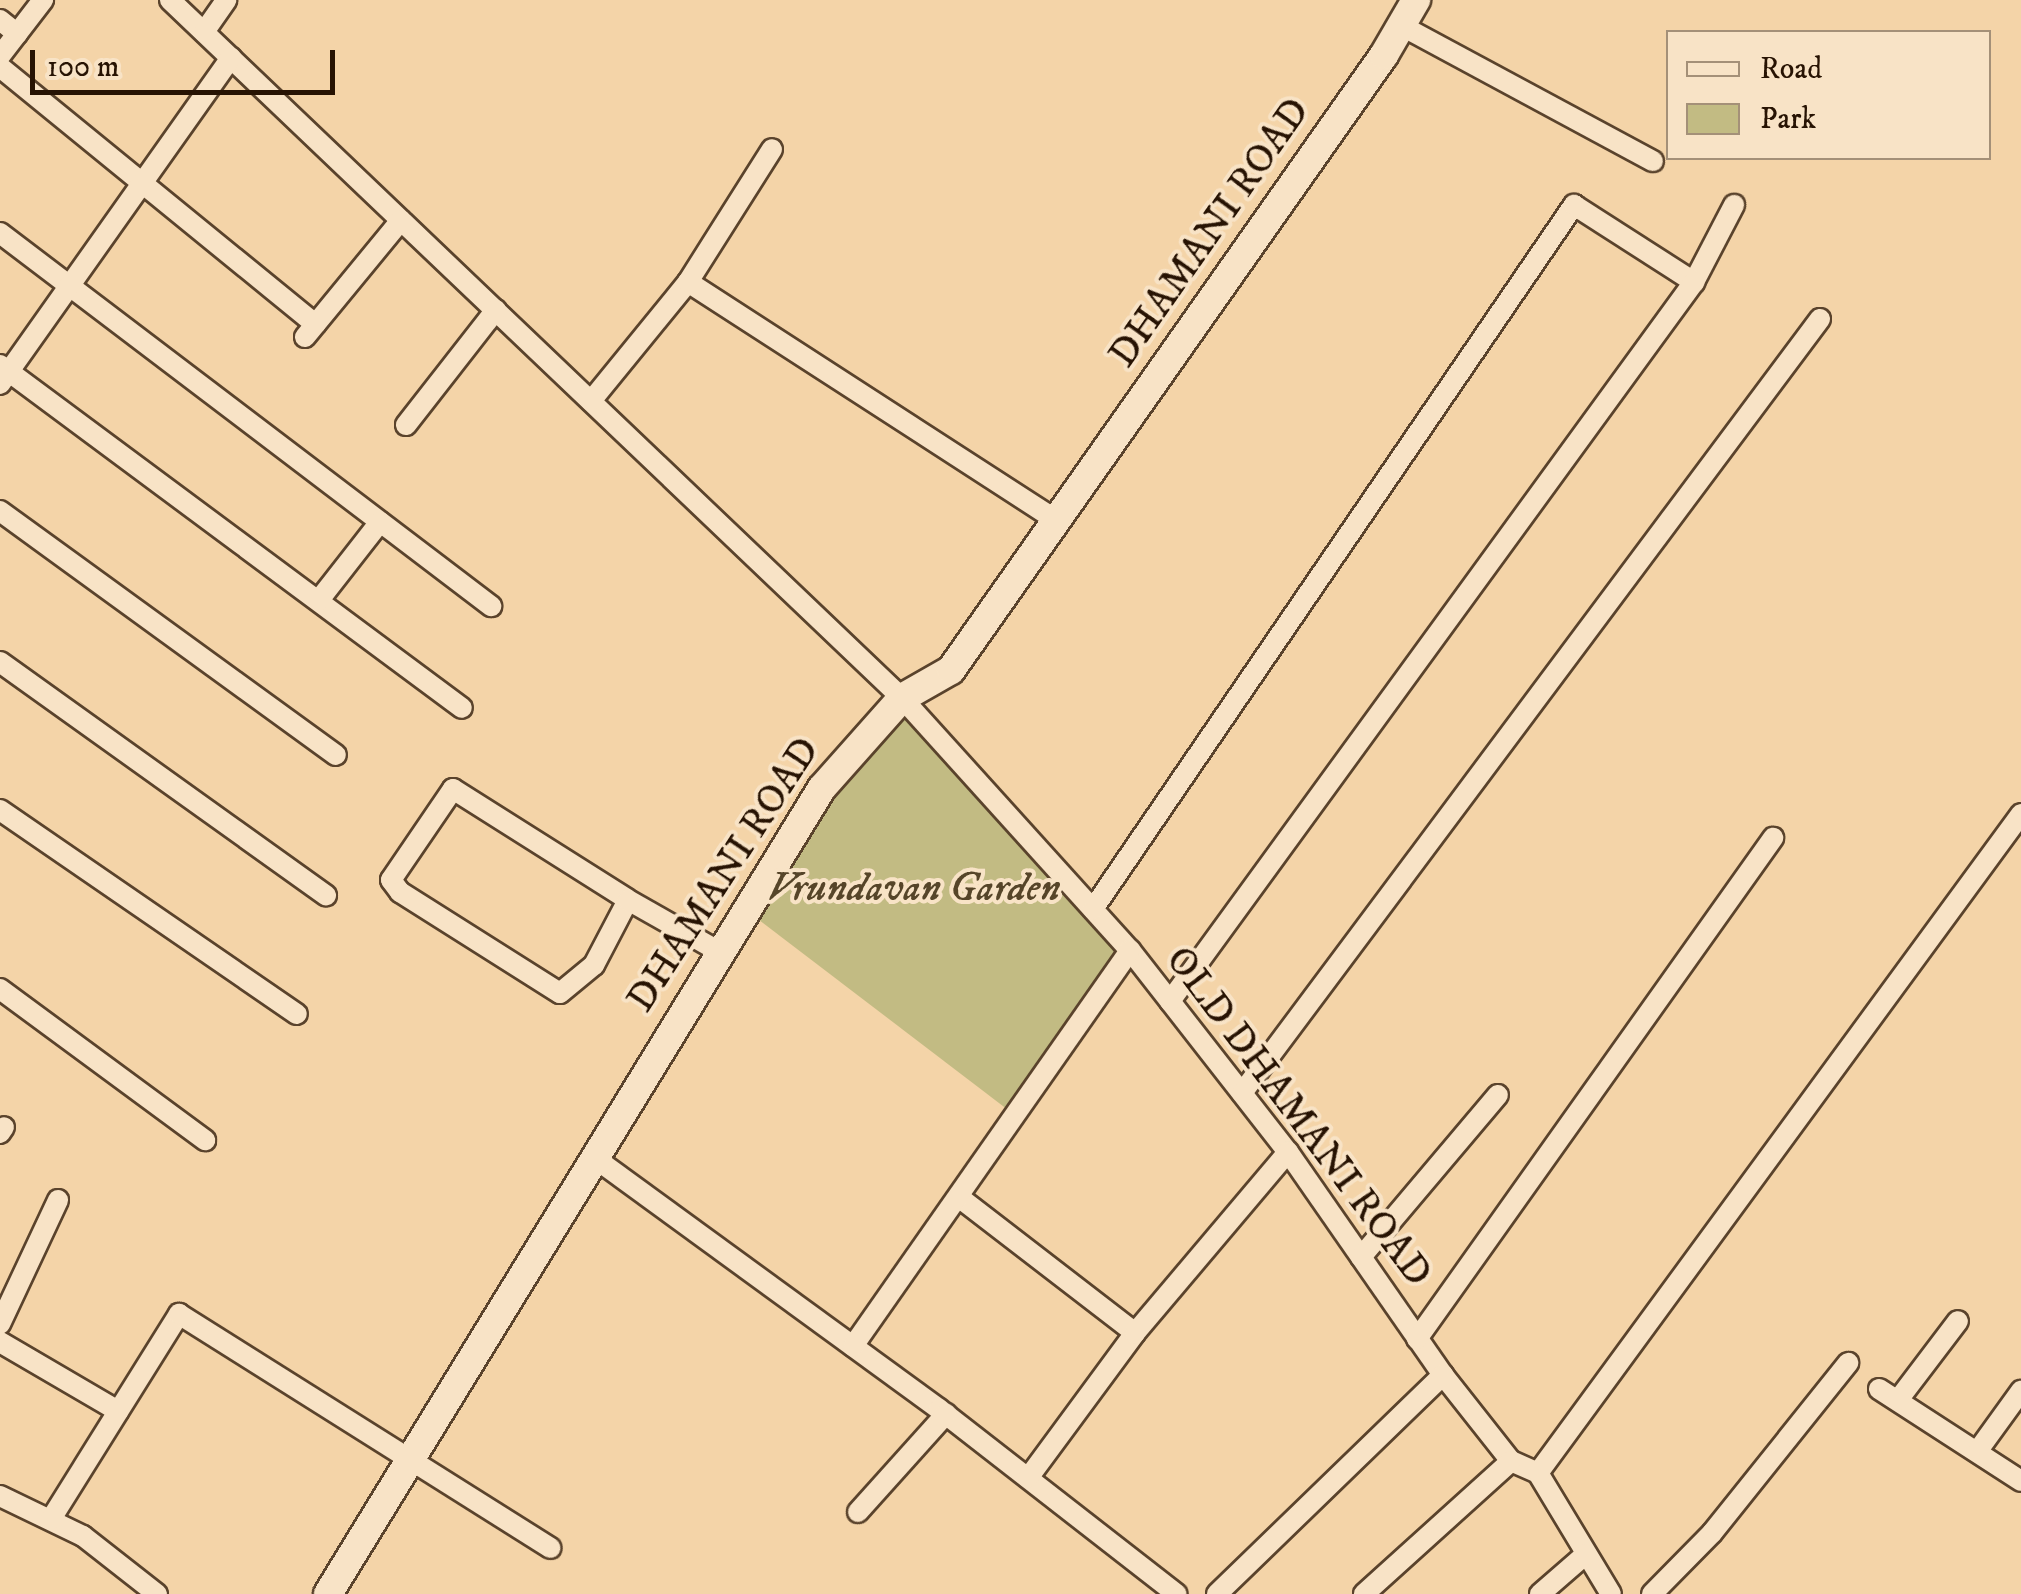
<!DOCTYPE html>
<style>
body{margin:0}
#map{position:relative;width:2021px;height:1594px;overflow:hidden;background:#f4d4a8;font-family:"IM FELL DW Pica",serif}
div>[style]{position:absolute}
.green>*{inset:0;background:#c2bb83}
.roads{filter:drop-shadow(2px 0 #5a432c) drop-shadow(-2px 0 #5a432c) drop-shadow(0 2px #5a432c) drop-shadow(0 -2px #5a432c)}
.street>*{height:20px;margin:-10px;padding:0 10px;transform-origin:10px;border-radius:10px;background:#f8e3c6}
.secondary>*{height:28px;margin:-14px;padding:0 14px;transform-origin:14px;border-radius:14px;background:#f8e3c6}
span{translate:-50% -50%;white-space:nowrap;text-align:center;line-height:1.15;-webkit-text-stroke:8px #f8e3c6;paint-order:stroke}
.street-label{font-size:40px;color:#271303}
.park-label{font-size:40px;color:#564529;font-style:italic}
.legend{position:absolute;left:1666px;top:30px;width:325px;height:130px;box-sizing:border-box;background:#f8e3c6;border:2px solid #a49078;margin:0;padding:12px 18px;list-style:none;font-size:30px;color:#271303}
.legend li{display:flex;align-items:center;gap:20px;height:50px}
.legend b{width:50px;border:2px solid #a49078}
.scale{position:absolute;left:30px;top:50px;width:305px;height:45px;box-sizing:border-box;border:5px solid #271303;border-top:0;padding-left:12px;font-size:30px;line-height:35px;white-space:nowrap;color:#271303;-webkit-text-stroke:8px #f8e3c6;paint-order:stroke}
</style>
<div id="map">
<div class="green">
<div style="clip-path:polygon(902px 698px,1130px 950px,1016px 1116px,746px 910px)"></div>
</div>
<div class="roads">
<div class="street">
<div style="left:170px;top:0;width:1011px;rotate:43.64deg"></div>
<div style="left:902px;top:698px;width:340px;rotate:47.9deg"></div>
<div style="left:1130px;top:950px;width:256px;rotate:52deg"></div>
<div style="left:1288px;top:1152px;width:272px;rotate:55.2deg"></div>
<div style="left:1443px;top:1375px;width:110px;rotate:51.7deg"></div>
<div style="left:1511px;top:1461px;width:30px;rotate:24deg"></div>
<div style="left:1538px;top:1473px;width:141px;rotate:58.9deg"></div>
<div style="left:0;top:20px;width:22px;rotate:39deg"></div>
<div style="left:1402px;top:26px;width:285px;rotate:28.3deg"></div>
<div style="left:204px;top:32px;width:39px;rotate:-55deg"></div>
<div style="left:0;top:56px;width:71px;rotate:-52.5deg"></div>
<div style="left:0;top:67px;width:407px;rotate:39.2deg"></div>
<div style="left:0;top:233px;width:617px;rotate:37.22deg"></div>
<div style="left:688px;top:282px;width:157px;rotate:-57.7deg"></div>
<div style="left:1694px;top:282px;width:87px;rotate:-62.5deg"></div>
<div style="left:305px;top:337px;width:151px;rotate:-50.6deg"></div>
<div style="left:0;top:365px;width:575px;rotate:36.59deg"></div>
<div style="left:0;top:384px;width:400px;rotate:-54.7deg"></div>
<div style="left:591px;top:401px;width:154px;rotate:-50.8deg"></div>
<div style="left:688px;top:282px;width:440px;rotate:32.9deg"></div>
<div style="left:406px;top:425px;width:146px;rotate:-52deg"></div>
<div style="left:0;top:511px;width:415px;rotate:36deg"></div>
<div style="left:319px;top:600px;width:99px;rotate:-52deg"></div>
<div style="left:0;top:662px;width:401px;rotate:35.6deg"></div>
<div style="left:0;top:810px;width:360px;rotate:34.5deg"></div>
<div style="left:627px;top:899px;width:206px;rotate:-147.7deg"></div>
<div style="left:453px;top:789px;width:110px;rotate:124.3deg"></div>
<div style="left:391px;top:880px;width:15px;rotate:53deg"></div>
<div style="left:400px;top:892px;width:189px;rotate:32.3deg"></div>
<div style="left:560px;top:993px;width:44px;rotate:-39.5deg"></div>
<div style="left:594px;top:965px;width:73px;rotate:-62.4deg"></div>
<div style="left:628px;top:900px;width:106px;rotate:29.5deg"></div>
<div style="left:1093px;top:909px;width:853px;rotate:-55.66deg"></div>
<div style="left:1574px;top:205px;width:143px;rotate:32.7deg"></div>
<div style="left:1694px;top:282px;width:890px;rotate:126.08deg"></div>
<div style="left:0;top:989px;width:255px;rotate:36.4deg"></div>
<div style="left:1242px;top:1093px;width:966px;rotate:-53.25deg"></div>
<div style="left:0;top:1133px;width:7px;rotate:-56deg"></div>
<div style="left:592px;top:1156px;width:429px;rotate:36.1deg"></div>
<div style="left:939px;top:1409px;width:301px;rotate:37.9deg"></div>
<div style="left:960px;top:1198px;width:221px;rotate:37.6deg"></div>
<div style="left:1135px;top:1333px;width:180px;rotate:126.4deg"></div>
<div style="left:1361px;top:1257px;width:212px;rotate:-49.8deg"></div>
<div style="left:0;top:1324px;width:137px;rotate:-64.9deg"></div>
<div style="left:1135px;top:1333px;width:237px;rotate:-49.8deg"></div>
<div style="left:1417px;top:1339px;width:615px;rotate:-54.6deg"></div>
<div style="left:0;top:1342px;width:137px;rotate:30.3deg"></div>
<div style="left:853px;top:1346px;width:483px;rotate:-55deg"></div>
<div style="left:1879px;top:1389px;width:169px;rotate:32.9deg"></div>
<div style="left:1898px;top:1400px;width:99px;rotate:-52.8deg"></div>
<div style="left:1979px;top:1449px;width:72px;rotate:-54.1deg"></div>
<div style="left:1538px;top:1473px;width:817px;rotate:-53.76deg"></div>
<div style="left:0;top:1496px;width:92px;rotate:25.7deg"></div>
<div style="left:83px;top:1536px;width:94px;rotate:38.1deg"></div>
<div style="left:858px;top:1512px;width:132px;rotate:-48.1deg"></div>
<div style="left:51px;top:1519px;width:242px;rotate:-58deg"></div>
<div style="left:179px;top:1314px;width:439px;rotate:32.2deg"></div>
<div style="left:1217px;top:1594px;width:315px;rotate:-44.1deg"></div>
<div style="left:1364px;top:1594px;width:198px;rotate:-42.1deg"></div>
<div style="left:1540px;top:1594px;width:61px;rotate:-41deg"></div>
<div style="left:1652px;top:1594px;width:86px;rotate:-45.5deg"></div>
<div style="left:1712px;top:1533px;width:218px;rotate:-51.3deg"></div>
</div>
<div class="secondary">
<div style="left:328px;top:1594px;width:945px;rotate:-58.5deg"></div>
<div style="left:822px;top:788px;width:120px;rotate:-48.4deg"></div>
<div style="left:902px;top:698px;width:56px;rotate:-29.7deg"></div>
<div style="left:951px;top:670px;width:752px;rotate:-54.85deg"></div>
<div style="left:1384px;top:55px;width:64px;rotate:-59.8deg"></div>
</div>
</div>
<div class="street-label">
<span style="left:1210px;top:233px;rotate:-55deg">DHAMANI ROAD</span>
<span style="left:724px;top:875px;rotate:-57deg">DHAMANI ROAD</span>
<span style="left:1298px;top:1117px;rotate:53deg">OLD DHAMANI ROAD</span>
</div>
<div class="park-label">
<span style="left:914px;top:889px">Vrundavan Garden</span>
</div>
<ul class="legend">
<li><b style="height:12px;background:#f8e3c6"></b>Road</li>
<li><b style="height:28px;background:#c2bb83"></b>Park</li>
</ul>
<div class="scale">100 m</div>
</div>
